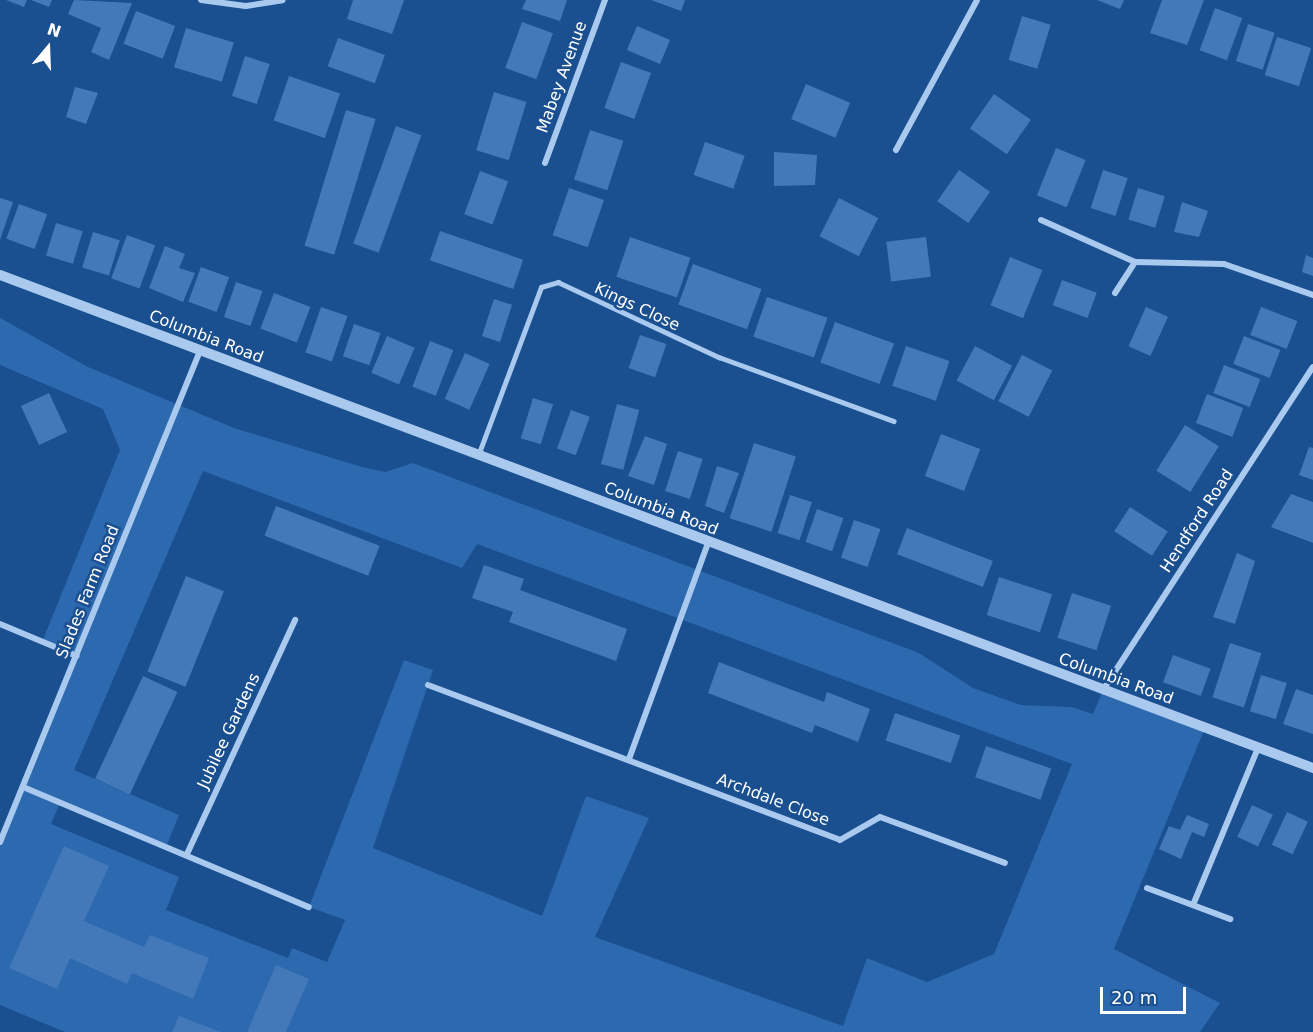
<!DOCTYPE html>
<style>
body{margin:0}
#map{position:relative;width:1313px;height:1032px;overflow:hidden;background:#1a4f90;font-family:"DejaVu Sans",sans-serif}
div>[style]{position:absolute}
.green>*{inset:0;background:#2d69af}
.building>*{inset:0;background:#4378b9;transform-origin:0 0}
.service>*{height:4.5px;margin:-2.25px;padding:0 2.25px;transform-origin:2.25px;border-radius:2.25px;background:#a9c9ef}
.minor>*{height:6px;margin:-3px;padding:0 3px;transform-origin:3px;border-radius:3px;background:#a9c9ef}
.tertiary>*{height:10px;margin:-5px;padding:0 5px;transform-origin:5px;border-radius:5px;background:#a9c9ef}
span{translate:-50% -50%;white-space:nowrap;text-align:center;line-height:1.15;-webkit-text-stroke:5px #1a4f90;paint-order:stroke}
.street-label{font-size:16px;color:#fff}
.north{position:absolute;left:18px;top:18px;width:60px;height:60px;-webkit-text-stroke:4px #1a4f90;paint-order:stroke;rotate:19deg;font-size:16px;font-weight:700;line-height:24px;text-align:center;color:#fff}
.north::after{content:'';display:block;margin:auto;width:21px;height:27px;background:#fff;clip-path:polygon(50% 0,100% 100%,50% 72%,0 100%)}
.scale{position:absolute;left:1100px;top:987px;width:86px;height:27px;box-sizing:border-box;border:3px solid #fff;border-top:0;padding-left:8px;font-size:18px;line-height:21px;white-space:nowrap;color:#fff;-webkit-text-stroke:4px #1a4f90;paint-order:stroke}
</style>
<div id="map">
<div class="green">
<div style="clip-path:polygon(evenodd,0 318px,88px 367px,234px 428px,362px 467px,385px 472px,413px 463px,919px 653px,973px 688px,1021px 705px,1072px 707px,1093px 714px,1103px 690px,1205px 728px,1114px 949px,1220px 1003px,1200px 1032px,65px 1032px,0 1005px,0 842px,77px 656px,42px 642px,120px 450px,103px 409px,0 365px,0 318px,203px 471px,462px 568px,477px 544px,1072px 764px,994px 954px,927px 982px,867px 958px,843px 1026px,595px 937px,649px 818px,586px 796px,542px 916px,373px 848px,433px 670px,404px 660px,309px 907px,345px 920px,327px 962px,292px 948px,288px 958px,166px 910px,179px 877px,51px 824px,60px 803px,167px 845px,179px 815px,74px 770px,203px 471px)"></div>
</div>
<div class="building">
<div style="clip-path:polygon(6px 0,27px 0,24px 7px)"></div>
<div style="clip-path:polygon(31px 0,52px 0,49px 7px)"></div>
<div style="clip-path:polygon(74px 0,132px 3px,109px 60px,91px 52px,101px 28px,68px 14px)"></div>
<div style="clip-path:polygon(353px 0,404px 0,392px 34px,347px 19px)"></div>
<div style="clip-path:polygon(526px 0,567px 0,560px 21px,522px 9px)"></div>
<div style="clip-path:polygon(651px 0,685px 0,681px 11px)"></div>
<div style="clip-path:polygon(1097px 0,1124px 0,1120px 9px)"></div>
<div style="clip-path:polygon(1162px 0,1204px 0,1187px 45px,1150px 33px)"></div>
<div style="left:1215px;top:8px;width:29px;height:45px;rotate:20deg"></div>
<div style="left:136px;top:11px;width:42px;height:35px;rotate:21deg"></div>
<div style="left:1022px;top:16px;width:30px;height:46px;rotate:17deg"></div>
<div style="left:522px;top:22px;width:33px;height:49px;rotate:20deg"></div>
<div style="left:1248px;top:24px;width:28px;height:39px;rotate:18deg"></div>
<div style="left:637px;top:26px;width:36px;height:26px;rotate:23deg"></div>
<div style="left:186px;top:28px;width:50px;height:41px;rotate:17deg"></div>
<div style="left:1277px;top:37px;width:36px;height:40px;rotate:18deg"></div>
<div style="left:338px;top:38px;width:50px;height:30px;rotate:20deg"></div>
<div style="left:245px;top:56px;width:26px;height:42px;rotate:18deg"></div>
<div style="left:621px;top:62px;width:32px;height:49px;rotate:20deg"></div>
<div style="left:289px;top:76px;width:54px;height:47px;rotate:19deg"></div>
<div style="left:806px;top:84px;width:48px;height:38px;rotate:23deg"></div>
<div style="clip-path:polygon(75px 87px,98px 93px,86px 124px,66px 117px)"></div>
<div style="left:494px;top:92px;width:34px;height:61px;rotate:17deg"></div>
<div style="left:994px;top:94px;width:45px;height:42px;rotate:35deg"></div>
<div style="left:346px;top:110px;width:31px;height:142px;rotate:17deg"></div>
<div style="left:396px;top:126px;width:27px;height:125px;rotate:20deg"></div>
<div style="left:590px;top:130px;width:35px;height:52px;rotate:18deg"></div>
<div style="left:705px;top:142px;width:42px;height:35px;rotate:19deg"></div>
<div style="left:1056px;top:148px;width:32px;height:51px;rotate:22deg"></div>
<div style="clip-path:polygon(774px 152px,817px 155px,815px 185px,774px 186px)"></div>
<div style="left:959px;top:170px;width:38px;height:38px;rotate:35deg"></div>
<div style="left:1103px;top:170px;width:26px;height:40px;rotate:18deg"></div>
<div style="left:480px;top:171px;width:30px;height:46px;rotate:20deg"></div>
<div style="left:569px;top:188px;width:37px;height:50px;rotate:19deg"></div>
<div style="left:1138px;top:188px;width:28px;height:33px;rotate:17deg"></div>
<div style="clip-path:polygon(0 198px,13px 202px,0 240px)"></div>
<div style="left:839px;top:198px;width:44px;height:43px;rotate:27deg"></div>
<div style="clip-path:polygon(1182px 202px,1208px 211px,1199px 237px,1174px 232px)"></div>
<div style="left:19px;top:204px;width:30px;height:37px;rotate:20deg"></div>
<div style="left:56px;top:223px;width:28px;height:34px;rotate:17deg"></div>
<div style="left:440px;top:231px;width:88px;height:31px;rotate:19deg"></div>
<div style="left:93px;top:232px;width:28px;height:37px;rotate:17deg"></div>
<div style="left:127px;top:235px;width:30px;height:46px;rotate:20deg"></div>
<div style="left:630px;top:237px;width:64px;height:42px;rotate:19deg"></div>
<div style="left:926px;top:237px;width:40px;height:40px;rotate:83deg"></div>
<div style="clip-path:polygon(165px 246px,185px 254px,179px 268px,195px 273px,183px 302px,149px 288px)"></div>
<div style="clip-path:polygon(1306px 255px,1313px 258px,1313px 276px,1302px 272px)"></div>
<div style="left:1010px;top:257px;width:35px;height:52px;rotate:22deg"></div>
<div style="left:693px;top:264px;width:73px;height:43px;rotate:20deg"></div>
<div style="left:201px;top:267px;width:30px;height:37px;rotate:20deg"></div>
<div style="left:1062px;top:280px;width:37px;height:27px;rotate:20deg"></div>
<div style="left:236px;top:282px;width:28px;height:37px;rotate:19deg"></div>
<div style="left:274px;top:293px;width:39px;height:38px;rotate:21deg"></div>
<div style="left:767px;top:297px;width:64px;height:42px;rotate:19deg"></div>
<div style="left:494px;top:299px;width:19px;height:39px;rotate:18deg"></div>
<div style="left:321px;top:307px;width:28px;height:48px;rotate:19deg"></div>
<div style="left:1146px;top:307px;width:24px;height:43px;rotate:24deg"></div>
<div style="left:1261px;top:307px;width:39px;height:30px;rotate:21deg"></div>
<div style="left:835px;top:322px;width:63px;height:43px;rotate:20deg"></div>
<div style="left:354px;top:324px;width:28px;height:34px;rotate:19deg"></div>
<div style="left:640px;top:335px;width:28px;height:35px;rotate:19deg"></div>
<div style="left:387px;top:336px;width:30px;height:40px;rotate:23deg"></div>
<div style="left:1244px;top:336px;width:39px;height:30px;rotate:21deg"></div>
<div style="left:430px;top:341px;width:25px;height:49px;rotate:21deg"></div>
<div style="left:906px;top:346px;width:46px;height:42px;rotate:19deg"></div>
<div style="left:975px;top:346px;width:42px;height:39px;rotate:28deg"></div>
<div style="left:465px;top:353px;width:27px;height:50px;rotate:24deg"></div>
<div style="left:1022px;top:355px;width:34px;height:52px;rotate:27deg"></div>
<div style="left:1224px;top:365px;width:39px;height:30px;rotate:21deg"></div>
<div style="left:49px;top:393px;width:43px;height:31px;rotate:65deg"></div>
<div style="left:1207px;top:394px;width:39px;height:31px;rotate:21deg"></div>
<div style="left:533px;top:398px;width:21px;height:42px;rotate:17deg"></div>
<div style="left:617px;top:404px;width:23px;height:62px;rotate:15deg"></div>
<div style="left:571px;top:410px;width:20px;height:41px;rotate:20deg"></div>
<div style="left:1185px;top:425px;width:40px;height:54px;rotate:32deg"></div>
<div style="left:941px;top:434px;width:42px;height:45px;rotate:21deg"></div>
<div style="clip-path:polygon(645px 436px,667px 444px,654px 485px,628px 476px)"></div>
<div style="left:754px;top:443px;width:44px;height:79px;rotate:18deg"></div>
<div style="clip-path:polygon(1309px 447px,1313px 448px,1313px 480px,1299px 475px)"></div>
<div style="left:678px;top:451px;width:26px;height:42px;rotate:18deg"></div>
<div style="clip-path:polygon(717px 466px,739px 473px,724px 513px,705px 506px)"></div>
<div style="clip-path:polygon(1291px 494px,1313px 502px,1313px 543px,1271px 527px)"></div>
<div style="left:790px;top:495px;width:23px;height:40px;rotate:18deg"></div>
<div style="left:276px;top:506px;width:111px;height:32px;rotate:21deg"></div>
<div style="left:1130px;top:507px;width:45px;height:29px;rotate:33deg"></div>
<div style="left:817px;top:509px;width:28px;height:35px;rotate:19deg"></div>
<div style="left:854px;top:520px;width:28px;height:40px;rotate:19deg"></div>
<div style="left:907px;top:528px;width:92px;height:28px;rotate:21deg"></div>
<div style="clip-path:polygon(1237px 553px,1255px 561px,1235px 624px,1213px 617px)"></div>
<div style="clip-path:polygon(484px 565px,524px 579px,520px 590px,627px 629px,616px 661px,509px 622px,513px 612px,472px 598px)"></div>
<div style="left:186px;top:576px;width:41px;height:103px;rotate:22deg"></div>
<div style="left:999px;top:577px;width:56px;height:40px;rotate:18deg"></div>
<div style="left:1072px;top:593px;width:41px;height:47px;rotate:18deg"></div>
<div style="left:1230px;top:643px;width:33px;height:57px;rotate:18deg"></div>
<div style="left:1173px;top:655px;width:40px;height:29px;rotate:20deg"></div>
<div style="clip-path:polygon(719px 662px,824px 702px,827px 692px,870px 709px,858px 742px,815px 725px,812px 733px,708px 693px)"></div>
<div style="left:1261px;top:675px;width:27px;height:38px;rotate:17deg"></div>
<div style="left:143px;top:676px;width:38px;height:113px;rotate:25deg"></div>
<div style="clip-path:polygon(1296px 689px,1313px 695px,1313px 734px,1283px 724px)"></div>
<div style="left:895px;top:713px;width:69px;height:29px;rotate:19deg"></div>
<div style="left:986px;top:746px;width:69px;height:33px;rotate:19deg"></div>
<div style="left:1252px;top:805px;width:23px;height:35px;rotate:25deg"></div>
<div style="left:1287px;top:812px;width:23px;height:36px;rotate:25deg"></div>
<div style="clip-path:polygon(1187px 815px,1209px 824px,1204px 837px,1192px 832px,1181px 859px,1159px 849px,1169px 826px,1180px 830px)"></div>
<div style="clip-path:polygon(64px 846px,109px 866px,84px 921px,144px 947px,150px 935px,209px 958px,193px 999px,132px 973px,127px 984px,70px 958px,57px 989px,9px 968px)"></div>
<div style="clip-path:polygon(276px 965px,309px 979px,286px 1032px,247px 1032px)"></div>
<div style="clip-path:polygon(179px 1016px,221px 1032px,172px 1032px)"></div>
</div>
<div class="service">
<div style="left:479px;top:453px;width:177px;rotate:-69.5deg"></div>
<div style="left:541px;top:287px;width:18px;rotate:-16deg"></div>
<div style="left:558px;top:282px;width:178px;rotate:25deg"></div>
<div style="left:719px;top:357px;width:186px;rotate:20.1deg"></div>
</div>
<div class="minor">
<div style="left:201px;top:0;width:45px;rotate:7.6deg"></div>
<div style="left:246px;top:6px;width:37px;rotate:-9deg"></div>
<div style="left:896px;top:150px;width:170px;rotate:-61.6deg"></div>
<div style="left:545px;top:163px;width:174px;rotate:-69.8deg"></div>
<div style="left:1041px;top:220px;width:103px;rotate:24.1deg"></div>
<div style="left:1135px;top:262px;width:89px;rotate:1.3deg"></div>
<div style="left:1224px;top:264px;width:94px;rotate:19.2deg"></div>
<div style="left:1115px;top:293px;width:37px;rotate:-57deg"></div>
<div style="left:0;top:624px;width:83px;rotate:22.6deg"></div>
<div style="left:428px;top:685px;width:440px;rotate:20.6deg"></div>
<div style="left:840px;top:840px;width:46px;rotate:-29.9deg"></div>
<div style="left:880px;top:817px;width:133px;rotate:20.2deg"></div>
<div style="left:1103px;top:690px;width:385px;rotate:-57deg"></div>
<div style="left:629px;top:759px;width:230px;rotate:-69.9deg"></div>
<div style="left:23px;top:787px;width:310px;rotate:22.8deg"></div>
<div style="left:0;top:842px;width:530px;rotate:-67.84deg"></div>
<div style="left:187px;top:854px;width:258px;rotate:-65.2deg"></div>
<div style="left:1147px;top:888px;width:89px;rotate:20.5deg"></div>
<div style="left:1193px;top:905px;width:170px;rotate:-67.5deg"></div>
</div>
<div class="tertiary">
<div style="left:0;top:275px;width:1403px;rotate:20.58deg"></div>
</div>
<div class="street-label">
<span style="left:562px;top:77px;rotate:-70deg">Mabey Avenue</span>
<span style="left:637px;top:307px;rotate:25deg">Kings Close</span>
<span style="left:206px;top:337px;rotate:21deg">Columbia Road</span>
<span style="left:661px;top:509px;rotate:21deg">Columbia Road</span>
<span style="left:1197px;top:521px;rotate:-57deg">Hendford Road</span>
<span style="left:88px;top:592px;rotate:-68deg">Slades Farm Road</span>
<span style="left:1116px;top:679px;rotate:20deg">Columbia Road</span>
<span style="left:229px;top:731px;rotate:-65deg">Jubilee Gardens</span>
<span style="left:773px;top:800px;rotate:21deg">Archdale Close</span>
</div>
<div class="north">N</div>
<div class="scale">20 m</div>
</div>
